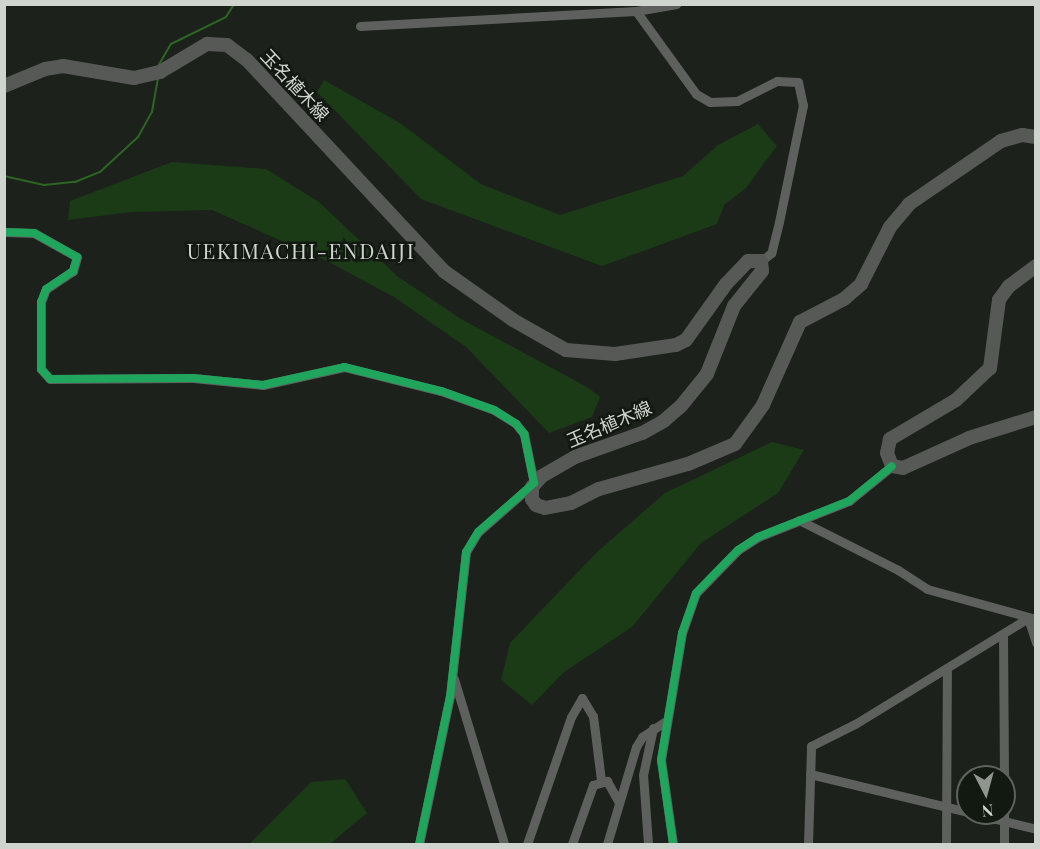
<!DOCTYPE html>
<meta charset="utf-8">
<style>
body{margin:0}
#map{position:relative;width:1040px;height:849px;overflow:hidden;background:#1c211c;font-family:"Playfair Display","Noto Sans JP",serif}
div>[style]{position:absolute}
.green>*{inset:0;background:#1a3b16}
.stream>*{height:2px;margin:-1px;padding:0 1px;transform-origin:1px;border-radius:1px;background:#2d6524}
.street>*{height:9px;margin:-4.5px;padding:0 4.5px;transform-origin:4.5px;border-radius:4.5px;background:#5e605e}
.secondary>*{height:14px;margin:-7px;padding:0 7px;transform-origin:7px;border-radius:7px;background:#575956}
.cycleway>*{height:8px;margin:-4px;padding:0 4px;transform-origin:4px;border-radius:4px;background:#20a55d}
span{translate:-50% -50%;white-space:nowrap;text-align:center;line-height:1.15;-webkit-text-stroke:5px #121911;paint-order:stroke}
.street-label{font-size:18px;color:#cfd4ce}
.quarter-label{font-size:21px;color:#cfd4ce;letter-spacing:1.5px}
.frame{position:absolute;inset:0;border:6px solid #cfd4ce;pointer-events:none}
.north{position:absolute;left:956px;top:765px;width:60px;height:60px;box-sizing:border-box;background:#121911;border:2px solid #5e645d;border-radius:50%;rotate:174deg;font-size:16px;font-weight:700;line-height:24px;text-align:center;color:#cfd4ce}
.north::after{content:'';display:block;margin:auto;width:21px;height:27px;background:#909590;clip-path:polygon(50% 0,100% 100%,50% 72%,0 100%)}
</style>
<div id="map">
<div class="green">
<div style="clip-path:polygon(324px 80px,400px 123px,481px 184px,560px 215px,683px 176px,718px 145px,758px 124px,777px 146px,746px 188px,724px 205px,717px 224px,602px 266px,421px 199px,317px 92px)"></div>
<div style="clip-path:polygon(172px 162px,266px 169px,319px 202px,397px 276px,461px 319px,587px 387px,600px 397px,592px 417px,549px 433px,466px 347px,394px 297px,327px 261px,212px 210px,132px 212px,68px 220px,70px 201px)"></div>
<div style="clip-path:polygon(772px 442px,804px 450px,778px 493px,701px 543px,632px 627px,564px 672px,532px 705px,501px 680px,510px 643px,597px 552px,665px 493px)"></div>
<div style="clip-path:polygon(345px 779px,367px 813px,330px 844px,249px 844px,311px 782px)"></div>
</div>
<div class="stream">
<div style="left:157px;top:68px;width:28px;rotate:-60deg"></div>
<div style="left:171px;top:44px;width:61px;rotate:-26.1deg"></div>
<div style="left:226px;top:17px;width:15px;rotate:-58deg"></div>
<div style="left:4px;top:176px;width:41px;rotate:12.7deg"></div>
<div style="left:44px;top:185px;width:31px;rotate:-6deg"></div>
<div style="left:75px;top:182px;width:27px;rotate:-22deg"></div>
<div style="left:100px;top:172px;width:52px;rotate:-42.6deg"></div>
<div style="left:138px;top:137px;width:29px;rotate:-61deg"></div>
<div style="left:152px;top:112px;width:36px;rotate:-80deg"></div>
</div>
<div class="street">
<div style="left:636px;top:11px;width:102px;rotate:54.1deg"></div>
<div style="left:696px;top:94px;width:16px;rotate:30deg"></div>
<div style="left:710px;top:102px;width:27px;rotate:-2deg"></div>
<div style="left:737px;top:101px;width:45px;rotate:-26.6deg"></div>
<div style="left:777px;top:81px;width:21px;rotate:3deg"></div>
<div style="left:798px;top:82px;width:24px;rotate:78deg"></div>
<div style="left:803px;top:105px;width:119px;rotate:101.6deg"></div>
<div style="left:779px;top:222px;width:32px;rotate:104deg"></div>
<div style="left:771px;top:253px;width:13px;rotate:141deg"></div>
<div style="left:360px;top:26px;width:276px;rotate:-3.1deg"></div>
<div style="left:636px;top:11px;width:41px;rotate:-9.9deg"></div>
<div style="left:4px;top:232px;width:30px;rotate:2deg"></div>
<div style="left:34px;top:233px;width:49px;rotate:29.2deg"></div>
<div style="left:77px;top:257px;width:15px;rotate:106deg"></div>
<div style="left:73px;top:271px;width:32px;rotate:146deg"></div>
<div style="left:46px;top:289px;width:14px;rotate:111deg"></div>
<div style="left:41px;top:302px;width:67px;rotate:90deg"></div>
<div style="left:41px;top:369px;width:13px;rotate:48deg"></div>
<div style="left:50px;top:379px;width:143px;rotate:-0.4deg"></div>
<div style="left:193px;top:378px;width:70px;rotate:5.7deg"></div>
<div style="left:263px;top:385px;width:83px;rotate:-12.5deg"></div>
<div style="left:344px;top:367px;width:100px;rotate:13.9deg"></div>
<div style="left:441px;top:391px;width:56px;rotate:19.7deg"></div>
<div style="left:494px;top:410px;width:26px;rotate:32deg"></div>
<div style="left:516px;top:424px;width:13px;rotate:51deg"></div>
<div style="left:524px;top:434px;width:50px;rotate:78.5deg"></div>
<div style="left:534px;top:483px;width:74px;rotate:138.8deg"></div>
<div style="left:478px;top:532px;width:23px;rotate:121deg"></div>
<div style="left:466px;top:552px;width:145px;rotate:96.3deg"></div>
<div style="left:450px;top:696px;width:151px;rotate:101.8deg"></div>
<div style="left:799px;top:520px;width:111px;rotate:26.8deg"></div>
<div style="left:898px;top:570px;width:35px;rotate:33deg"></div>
<div style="left:927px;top:589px;width:113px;rotate:15.4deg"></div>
<div style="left:1028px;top:618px;width:26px;rotate:72deg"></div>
<div style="left:1003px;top:634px;width:143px;rotate:89.6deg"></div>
<div style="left:454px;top:679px;width:172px;rotate:73.1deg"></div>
<div style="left:810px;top:774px;width:163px;rotate:13.5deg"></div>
<div style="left:972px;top:813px;width:66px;rotate:14deg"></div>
<div style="left:1004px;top:813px;width:31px;rotate:90deg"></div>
<div style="left:527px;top:844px;width:134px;rotate:-70.9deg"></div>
<div style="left:571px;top:717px;width:22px;rotate:-60deg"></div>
<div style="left:582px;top:698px;width:21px;rotate:59deg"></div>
<div style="left:593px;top:716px;width:64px;rotate:82.9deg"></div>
<div style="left:572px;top:844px;width:63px;rotate:-70.4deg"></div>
<div style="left:593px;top:785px;width:15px;rotate:-16deg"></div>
<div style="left:607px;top:781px;width:23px;rotate:61deg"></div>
<div style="left:607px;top:844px;width:101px;rotate:-73.4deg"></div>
<div style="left:636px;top:747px;width:12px;rotate:-59deg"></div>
<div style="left:642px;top:737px;width:27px;rotate:-34deg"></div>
<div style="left:648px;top:844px;width:69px;rotate:-94.1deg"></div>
<div style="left:643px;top:775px;width:48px;rotate:-78deg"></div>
<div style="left:673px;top:844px;width:85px;rotate:-98.1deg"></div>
<div style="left:661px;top:760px;width:129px;rotate:-80.6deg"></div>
<div style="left:682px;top:633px;width:42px;rotate:-70.7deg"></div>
<div style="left:696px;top:593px;width:60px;rotate:-45.7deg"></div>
<div style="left:738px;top:550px;width:24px;rotate:-33deg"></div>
<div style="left:758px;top:537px;width:98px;rotate:-21.6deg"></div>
<div style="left:849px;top:501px;width:55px;rotate:-39.1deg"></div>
<div style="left:808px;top:844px;width:98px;rotate:-88.2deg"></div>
<div style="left:811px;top:746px;width:49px;rotate:-26.6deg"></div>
<div style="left:855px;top:724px;width:203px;rotate:-31.5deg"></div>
<div style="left:946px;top:844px;width:176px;rotate:-89.7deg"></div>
</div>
<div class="secondary">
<div style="left:4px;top:86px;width:44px;rotate:-22.5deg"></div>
<div style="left:45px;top:69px;width:18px;rotate:-9deg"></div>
<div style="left:63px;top:66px;width:72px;rotate:9.6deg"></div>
<div style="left:134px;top:78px;width:27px;rotate:-13deg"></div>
<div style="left:160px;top:72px;width:55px;rotate:-30.8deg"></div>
<div style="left:207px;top:44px;width:20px;rotate:3deg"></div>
<div style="left:227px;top:45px;width:25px;rotate:37deg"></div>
<div style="left:247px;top:60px;width:290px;rotate:47deg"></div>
<div style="left:445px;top:272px;width:83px;rotate:35.2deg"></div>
<div style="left:513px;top:320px;width:61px;rotate:29.5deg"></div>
<div style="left:566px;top:350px;width:49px;rotate:4.7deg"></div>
<div style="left:615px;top:354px;width:62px;rotate:-8.4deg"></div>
<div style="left:676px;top:345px;width:11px;rotate:-27deg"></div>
<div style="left:686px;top:340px;width:69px;rotate:-54.5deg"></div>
<div style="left:726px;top:284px;width:32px;rotate:-46deg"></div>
<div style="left:748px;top:261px;width:13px"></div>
<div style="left:761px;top:261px;width:10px;rotate:84deg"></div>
<div style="left:762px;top:271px;width:45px;rotate:128.7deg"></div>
<div style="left:734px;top:306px;width:73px;rotate:111.7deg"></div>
<div style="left:707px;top:374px;width:41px;rotate:129.1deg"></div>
<div style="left:681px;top:406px;width:23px;rotate:139deg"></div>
<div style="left:664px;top:421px;width:25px;rotate:151deg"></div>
<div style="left:642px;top:433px;width:71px;rotate:160.3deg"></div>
<div style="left:575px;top:457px;width:39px;rotate:150deg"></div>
<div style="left:541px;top:477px;width:13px;rotate:132deg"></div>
<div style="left:532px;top:487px;width:12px;rotate:90deg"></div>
<div style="left:532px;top:499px;width:7px;rotate:56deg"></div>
<div style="left:536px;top:505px;width:9px;rotate:18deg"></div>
<div style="left:545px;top:508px;width:26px;rotate:-11deg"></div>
<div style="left:571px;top:503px;width:31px;rotate:-27deg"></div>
<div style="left:599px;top:489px;width:92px;rotate:-15.7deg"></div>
<div style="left:688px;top:464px;width:51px;rotate:-23.1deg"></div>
<div style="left:735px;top:444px;width:48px;rotate:-54.3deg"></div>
<div style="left:763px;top:405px;width:91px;rotate:-66deg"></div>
<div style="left:800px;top:322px;width:50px;rotate:-27.6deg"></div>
<div style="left:844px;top:299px;width:23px;rotate:-41deg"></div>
<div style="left:861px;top:284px;width:64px;rotate:-63deg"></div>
<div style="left:890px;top:227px;width:30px;rotate:-50deg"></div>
<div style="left:909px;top:204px;width:112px;rotate:-34.4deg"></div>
<div style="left:1001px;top:141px;width:22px;rotate:-16deg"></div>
<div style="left:1022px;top:135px;width:14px;rotate:8deg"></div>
<div style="left:1036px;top:266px;width:34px;rotate:143deg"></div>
<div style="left:1009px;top:286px;width:17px;rotate:126deg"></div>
<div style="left:999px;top:300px;width:69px;rotate:97.5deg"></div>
<div style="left:990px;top:368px;width:47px;rotate:136.7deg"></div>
<div style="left:956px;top:400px;width:77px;rotate:149.4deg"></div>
<div style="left:890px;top:439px;width:14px;rotate:102deg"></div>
<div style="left:887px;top:453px;width:14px;rotate:69deg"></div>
<div style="left:892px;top:466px;width:11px;rotate:10deg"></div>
<div style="left:903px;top:468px;width:72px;rotate:-24.4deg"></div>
<div style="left:969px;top:438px;width:70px;rotate:-17.4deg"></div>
</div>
<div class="cycleway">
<div style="left:4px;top:232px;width:30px;rotate:2deg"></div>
<div style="left:34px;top:233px;width:49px;rotate:29.2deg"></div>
<div style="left:77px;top:257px;width:15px;rotate:106deg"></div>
<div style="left:73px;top:271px;width:32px;rotate:146deg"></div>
<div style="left:46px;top:289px;width:14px;rotate:111deg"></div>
<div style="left:41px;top:302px;width:67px;rotate:90deg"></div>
<div style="left:41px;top:369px;width:13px;rotate:48deg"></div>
<div style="left:50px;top:379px;width:143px;rotate:-0.4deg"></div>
<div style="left:193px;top:378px;width:70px;rotate:5.7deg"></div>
<div style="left:263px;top:385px;width:83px;rotate:-12.5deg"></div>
<div style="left:344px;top:367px;width:100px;rotate:13.9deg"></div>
<div style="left:441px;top:391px;width:56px;rotate:19.7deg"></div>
<div style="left:494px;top:410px;width:26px;rotate:32deg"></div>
<div style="left:516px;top:424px;width:13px;rotate:51deg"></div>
<div style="left:524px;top:434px;width:50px;rotate:78.5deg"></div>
<div style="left:534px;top:483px;width:74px;rotate:138.8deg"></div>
<div style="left:478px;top:532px;width:23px;rotate:121deg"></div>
<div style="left:466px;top:552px;width:145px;rotate:96.3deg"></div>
<div style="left:450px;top:696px;width:151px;rotate:101.8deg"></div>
<div style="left:673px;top:844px;width:85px;rotate:-98.1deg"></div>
<div style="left:661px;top:760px;width:129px;rotate:-80.6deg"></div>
<div style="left:682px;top:633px;width:42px;rotate:-70.7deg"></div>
<div style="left:696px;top:593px;width:60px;rotate:-45.7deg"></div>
<div style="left:738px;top:550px;width:24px;rotate:-33deg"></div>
<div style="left:758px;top:537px;width:98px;rotate:-21.6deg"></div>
<div style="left:849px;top:501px;width:55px;rotate:-39.1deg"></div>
</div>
<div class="street-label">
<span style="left:295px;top:85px;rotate:47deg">玉名植木線</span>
<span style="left:609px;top:424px;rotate:-23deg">玉名植木線</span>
</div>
<div class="quarter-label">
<span style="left:301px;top:250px">UEKIMACHI-ENDAIJI</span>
</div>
<div class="frame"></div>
<div class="north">N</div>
</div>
